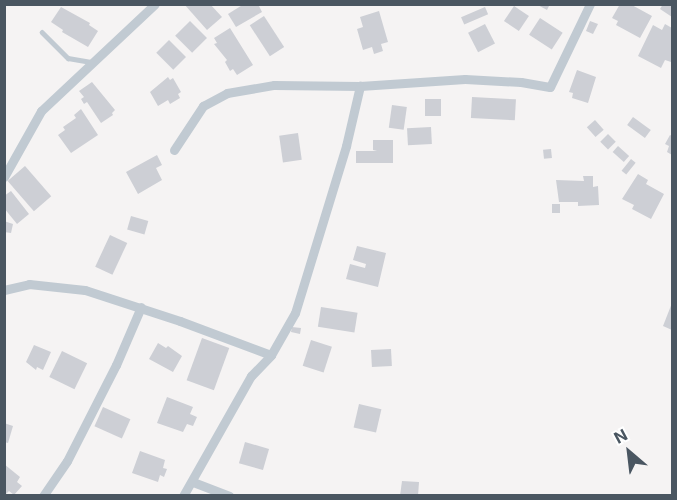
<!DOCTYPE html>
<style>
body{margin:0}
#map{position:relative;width:677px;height:500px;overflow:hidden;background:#f5f3f3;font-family:Inter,sans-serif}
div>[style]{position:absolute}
.building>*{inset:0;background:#cdcfd5;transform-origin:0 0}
.lane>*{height:4.5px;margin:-2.25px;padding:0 2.25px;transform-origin:2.25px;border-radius:2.25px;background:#c1cad2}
.street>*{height:9px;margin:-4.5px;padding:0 4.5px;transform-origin:4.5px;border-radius:4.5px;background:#c1cad2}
span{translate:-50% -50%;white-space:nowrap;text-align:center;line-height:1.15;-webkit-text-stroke:6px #fff;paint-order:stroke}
.frame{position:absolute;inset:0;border:6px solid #4a5661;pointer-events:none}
.north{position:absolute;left:599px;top:422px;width:60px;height:60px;-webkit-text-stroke:4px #fff;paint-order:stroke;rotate:332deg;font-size:16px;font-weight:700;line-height:24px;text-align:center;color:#4a5661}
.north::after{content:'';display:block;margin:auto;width:21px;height:27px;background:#4a5661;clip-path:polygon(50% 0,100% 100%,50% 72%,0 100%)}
</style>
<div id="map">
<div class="building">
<div style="clip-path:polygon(184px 4px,210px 4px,222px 17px,207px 30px)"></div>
<div style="clip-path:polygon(244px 4px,258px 4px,262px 12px,236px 27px,228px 14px)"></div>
<div style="clip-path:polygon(536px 4px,550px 4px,547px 10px)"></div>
<div style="clip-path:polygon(620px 4px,630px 4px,652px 16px,640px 38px,616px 25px,618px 21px,612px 18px)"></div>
<div style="clip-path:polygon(663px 4px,672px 4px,672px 17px,660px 9px)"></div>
<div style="left:514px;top:6px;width:18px;height:18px;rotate:34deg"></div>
<div style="clip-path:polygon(61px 7px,90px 23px,89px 25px,98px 31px,88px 47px,62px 32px,63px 30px,51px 22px)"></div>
<div style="left:485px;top:7px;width:8px;height:26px;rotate:67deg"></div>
<div style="clip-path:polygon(379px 11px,388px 42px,381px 44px,383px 51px,374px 54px,372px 47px,363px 50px,357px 29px,363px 27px,360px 17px)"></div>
<div style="left:264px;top:16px;width:37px;height:17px;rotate:57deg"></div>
<div style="left:540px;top:18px;width:27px;height:20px;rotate:33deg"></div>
<div style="left:190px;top:21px;width:24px;height:21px;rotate:45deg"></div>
<div style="clip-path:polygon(590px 21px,598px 24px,593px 34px,586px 31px)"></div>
<div style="left:485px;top:24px;width:22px;height:19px;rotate:63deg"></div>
<div style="clip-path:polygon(665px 24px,672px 28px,672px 59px,671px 62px,665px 60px,661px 68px,638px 56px,653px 25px,662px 30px)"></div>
<div style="clip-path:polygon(230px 28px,253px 65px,237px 75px,233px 69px,230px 71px,225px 62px,227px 60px,214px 44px,217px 43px,214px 38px)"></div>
<div style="left:169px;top:40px;width:24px;height:18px;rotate:45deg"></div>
<div style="clip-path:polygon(577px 70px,596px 77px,588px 103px,572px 98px,573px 93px,569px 92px)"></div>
<div style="clip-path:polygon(168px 77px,170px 80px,173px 78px,181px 92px,178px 94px,180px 98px,170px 104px,168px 100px,158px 106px,150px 92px)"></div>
<div style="clip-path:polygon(92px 82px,115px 110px,112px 113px,113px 115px,101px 123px,87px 102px,84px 104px,81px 99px,84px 97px,79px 91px)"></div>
<div style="left:472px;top:97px;width:44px;height:21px;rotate:3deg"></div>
<div style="left:425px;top:99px;width:16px;height:17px"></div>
<div style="left:392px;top:105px;width:15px;height:23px;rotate:8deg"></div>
<div style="clip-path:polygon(81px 109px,98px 135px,71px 153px,58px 135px,65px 130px,63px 127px,76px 118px,74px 115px)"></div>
<div style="left:633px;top:117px;width:22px;height:10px;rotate:36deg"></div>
<div style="left:595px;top:120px;width:13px;height:11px;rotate:48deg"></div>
<div style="left:431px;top:127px;width:17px;height:24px;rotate:87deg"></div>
<div style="left:298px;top:133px;width:27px;height:19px;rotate:82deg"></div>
<div style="left:608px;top:134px;width:11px;height:11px;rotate:45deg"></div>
<div style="clip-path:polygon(670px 135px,672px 136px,672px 155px,667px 152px,669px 146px,665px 144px)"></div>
<div style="clip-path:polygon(373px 140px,393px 140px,393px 163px,356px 163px,356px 151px,377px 151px,373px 150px)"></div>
<div style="left:618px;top:146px;width:15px;height:8px;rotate:42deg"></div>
<div style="left:551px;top:149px;width:9px;height:8px;rotate:84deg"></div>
<div style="clip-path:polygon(157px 155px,162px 165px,156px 168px,162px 180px,138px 194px,126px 172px)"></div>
<div style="left:631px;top:159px;width:6px;height:15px;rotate:39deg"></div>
<div style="left:25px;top:166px;width:40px;height:23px;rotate:49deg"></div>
<div style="clip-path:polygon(638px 174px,648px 180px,646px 184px,664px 194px,651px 219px,632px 209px,634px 205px,622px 199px)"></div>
<div style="clip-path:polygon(583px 176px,593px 176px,593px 187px,598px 186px,599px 205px,578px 206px,578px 202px,559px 202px,556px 180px,584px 181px)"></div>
<div style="clip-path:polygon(11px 191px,29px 214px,17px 224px,4px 208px,4px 196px)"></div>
<div style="left:552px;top:204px;width:8px;height:9px"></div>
<div style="left:131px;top:216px;width:18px;height:14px;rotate:16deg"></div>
<div style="clip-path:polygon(4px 221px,13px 224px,11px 233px,4px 232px)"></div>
<div style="left:110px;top:235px;width:19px;height:35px;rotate:25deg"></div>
<div style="clip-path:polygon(357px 246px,386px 253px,378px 287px,346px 279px,350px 264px,365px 268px,366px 264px,353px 260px)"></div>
<div style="clip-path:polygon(672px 303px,672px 330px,663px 326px)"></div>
<div style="left:321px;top:307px;width:37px;height:20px;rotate:9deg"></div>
<div style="clip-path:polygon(292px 327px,301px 328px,300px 334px,291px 332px)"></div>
<div style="left:202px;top:338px;width:29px;height:45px;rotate:20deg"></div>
<div style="left:311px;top:340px;width:22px;height:27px;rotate:18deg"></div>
<div style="clip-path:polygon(158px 343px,166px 348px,168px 346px,182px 356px,173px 372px,149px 359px)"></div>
<div style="clip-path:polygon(34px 345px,51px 352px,43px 370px,37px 367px,36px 370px,26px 362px)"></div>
<div style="left:391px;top:349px;width:17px;height:20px;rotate:87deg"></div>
<div style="left:62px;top:351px;width:28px;height:29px;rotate:26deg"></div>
<div style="clip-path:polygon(167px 397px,193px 407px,190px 414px,197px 417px,193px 426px,187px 424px,183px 432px,157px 423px)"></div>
<div style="left:359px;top:404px;width:23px;height:24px;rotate:13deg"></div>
<div style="left:103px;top:407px;width:30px;height:21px;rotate:24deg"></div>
<div style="clip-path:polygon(4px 423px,13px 426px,8px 443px,4px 442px)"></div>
<div style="left:245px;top:442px;width:25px;height:22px;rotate:16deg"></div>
<div style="clip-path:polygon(140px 451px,165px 460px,163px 468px,167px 469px,164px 477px,160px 475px,158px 482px,132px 473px)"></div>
<div style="clip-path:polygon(4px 464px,20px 477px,17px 482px,22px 486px,14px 495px,9px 491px,4px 496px)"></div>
<div style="clip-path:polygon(402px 481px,419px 482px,418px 496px,400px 496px)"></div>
</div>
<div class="lane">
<div style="left:42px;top:32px;width:37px;rotate:45deg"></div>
<div style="left:68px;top:58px;width:23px;rotate:10deg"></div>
</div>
<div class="street">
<div style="left:174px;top:150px;width:53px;rotate:-56.6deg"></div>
<div style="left:203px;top:106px;width:27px;rotate:-28deg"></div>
<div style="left:227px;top:93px;width:48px;rotate:-9.7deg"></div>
<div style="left:274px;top:85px;width:86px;rotate:0.7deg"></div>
<div style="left:360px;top:86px;width:105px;rotate:-3.8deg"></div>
<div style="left:465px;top:79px;width:56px;rotate:3.1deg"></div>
<div style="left:521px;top:82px;width:29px;rotate:10deg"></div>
<div style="left:550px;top:87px;width:92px;rotate:-64.3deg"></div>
<div style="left:4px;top:177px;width:76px;rotate:-60.7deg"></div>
<div style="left:41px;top:111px;width:156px;rotate:-43.2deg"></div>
<div style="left:4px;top:290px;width:26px;rotate:-13deg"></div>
<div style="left:29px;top:284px;width:56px;rotate:6.1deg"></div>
<div style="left:85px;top:290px;width:100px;rotate:18.1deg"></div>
<div style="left:180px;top:321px;width:97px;rotate:20.5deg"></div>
<div style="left:193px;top:482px;width:39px;rotate:21deg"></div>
<div style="left:43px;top:496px;width:42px;rotate:-55.6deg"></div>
<div style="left:67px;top:461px;width:108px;rotate:-63deg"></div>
<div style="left:116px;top:365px;width:63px;rotate:-66.7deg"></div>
<div style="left:183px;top:496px;width:138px;rotate:-60.5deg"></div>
<div style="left:251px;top:376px;width:29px;rotate:-46deg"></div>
<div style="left:271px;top:355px;width:48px;rotate:-60.3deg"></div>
<div style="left:295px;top:313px;width:175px;rotate:-73deg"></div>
<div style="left:346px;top:146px;width:62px;rotate:-76.9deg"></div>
</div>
<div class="frame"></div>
<div class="north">N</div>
</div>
